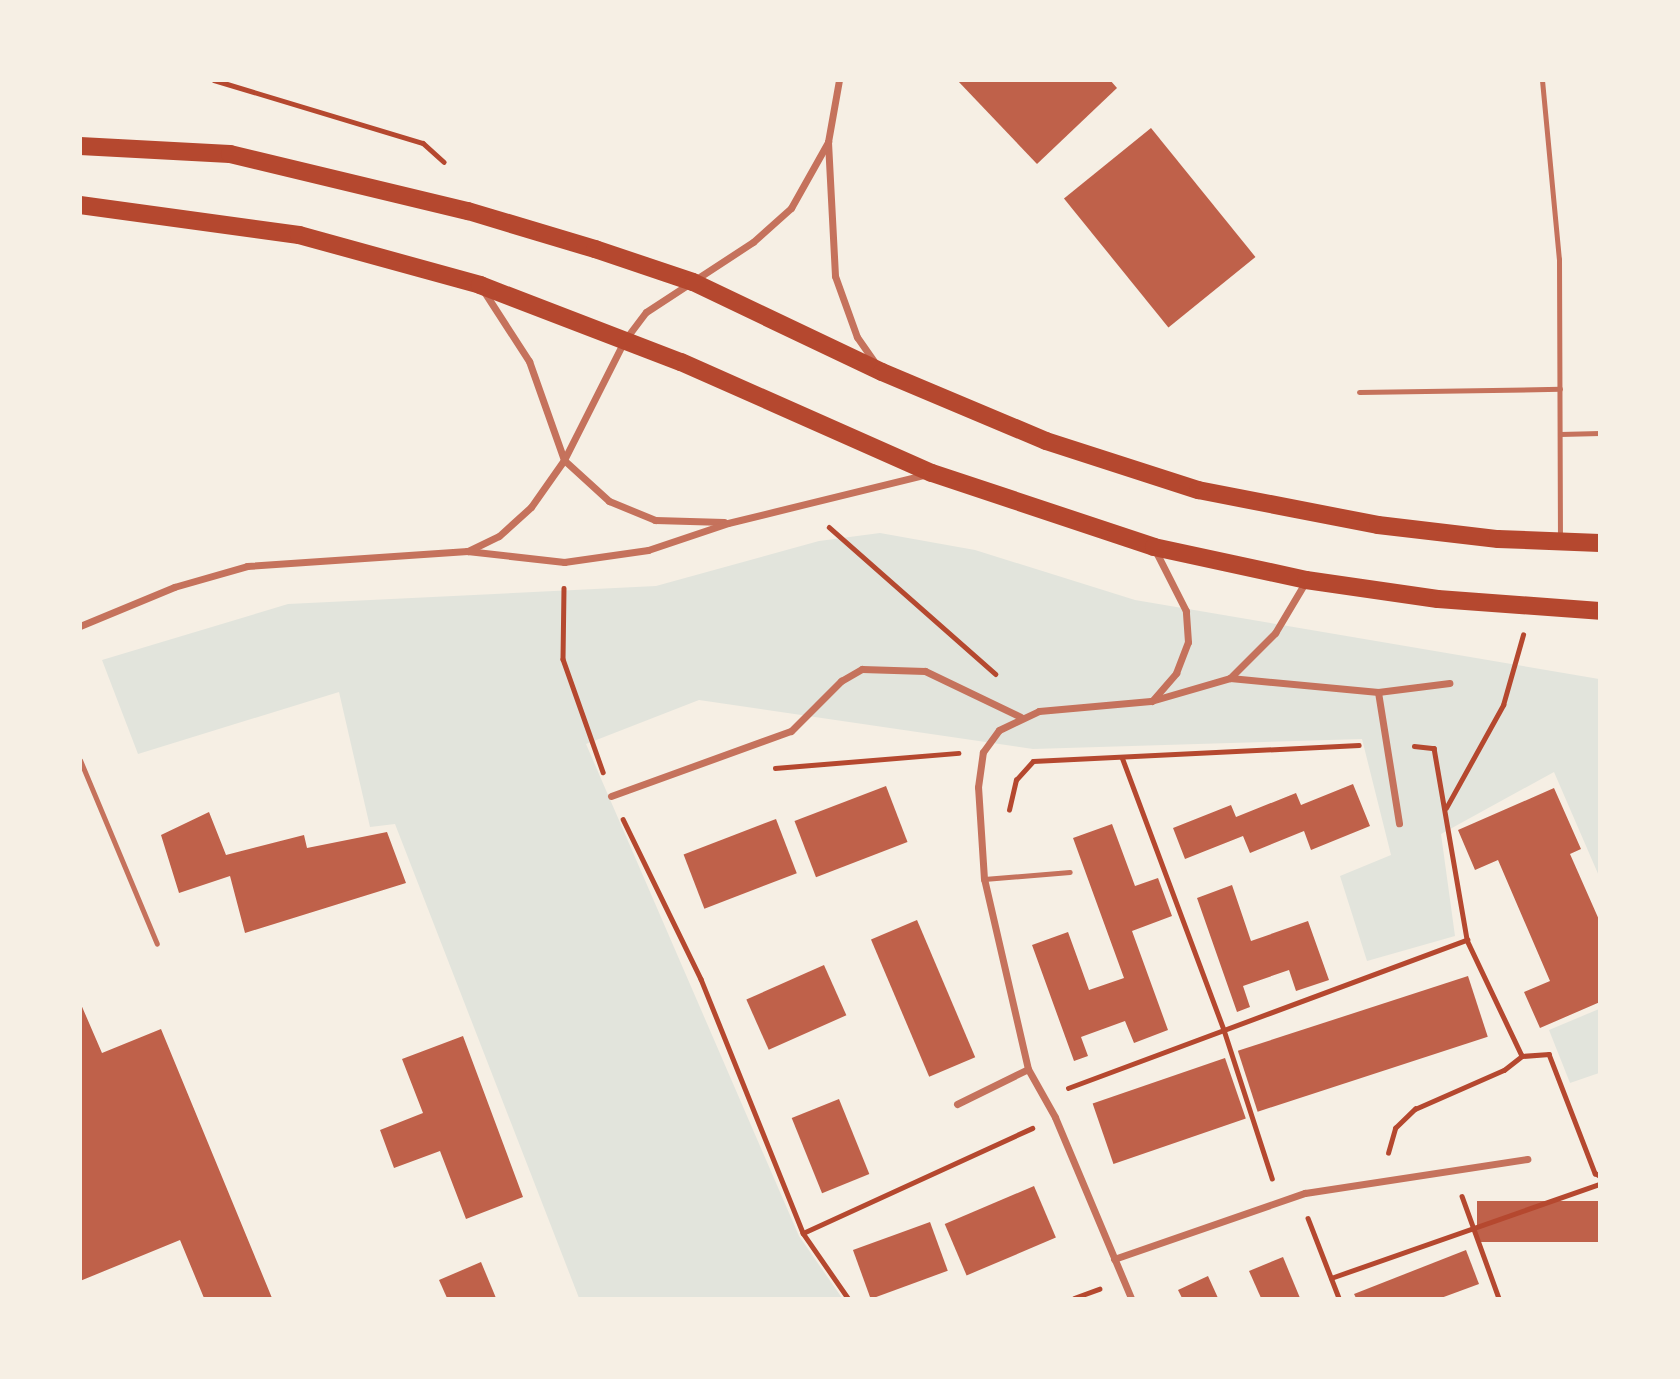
<!DOCTYPE html>
<style>
body{margin:0}
#map{position:relative;width:1680px;height:1379px;overflow:hidden;background:#f6efe4;font-family:"Fira Sans",sans-serif}
div>[style]{position:absolute}
.green>*{inset:0;background:#e2e4dc}
.building>*{inset:0;background:#bf614a;transform-origin:0 0}
.path>*{height:4.5px;margin:-2.25px;padding:0 2.25px;transform-origin:2.25px;border-radius:2.25px;background:#b5482f}
.service>*{height:5px;margin:-2.5px;padding:0 2.5px;transform-origin:2.5px;border-radius:2.5px;background:#c5725c}
.minor>*{height:7px;margin:-3.5px;padding:0 3.5px;transform-origin:3.5px;border-radius:3.5px;background:#c5725c}
.primary>*{height:18px;margin:-9px;padding:0 9px;transform-origin:9px;border-radius:9px;background:#b5482f}
span{translate:-50% -50%;white-space:nowrap;text-align:center;line-height:1.15;-webkit-text-stroke:5px #f6efe4;paint-order:stroke}
.frame{position:absolute;inset:0;border:82px solid #f6efe4;pointer-events:none}
</style>
<div id="map">
<div class="green">
<div style="clip-path:polygon(880px 533px,975px 550px,1135px 600px,1599px 679px,1599px 876px,1554px 772px,1441px 834px,1455px 936px,1367px 961px,1340px 876px,1391px 855px,1362px 739px,1033px 749px,699px 700px,586px 744px,799px 1236px,842px 1298px,579px 1298px,395px 824px,370px 827px,339px 692px,138px 754px,102px 660px,288px 604px,656px 586px,819px 541px)"></div>
<div style="clip-path:polygon(1599px 1009px,1599px 1073px,1570px 1083px,1549px 1030px)"></div>
</div>
<div class="building">
<div style="clip-path:polygon(957px 80px,1110px 80px,1117px 88px,1037px 164px)"></div>
<div style="left:1151px;top:128px;width:166px;height:112px;rotate:51deg"></div>
<div style="clip-path:polygon(1353px 784px,1370px 826px,1311px 850px,1304px 831px,1250px 853px,1243px 836px,1185px 859px,1173px 828px,1231px 805px,1236px 817px,1296px 793px,1301px 805px)"></div>
<div style="left:886px;top:786px;width:60px;height:98px;rotate:69deg"></div>
<div style="clip-path:polygon(1554px 788px,1581px 849px,1570px 854px,1600px 922px,1600px 1002px,1540px 1028px,1524px 992px,1550px 981px,1498px 860px,1475px 870px,1458px 830px)"></div>
<div style="clip-path:polygon(209px 812px,226px 855px,304px 835px,307px 848px,387px 832px,406px 883px,245px 933px,230px 876px,179px 893px,161px 835px)"></div>
<div style="left:776px;top:819px;width:58px;height:99px;rotate:69deg"></div>
<div style="clip-path:polygon(1112px 824px,1135px 886px,1158px 878px,1172px 916px,1132px 931px,1168px 1030px,1134px 1043px,1125px 1021px,1081px 1037px,1088px 1056px,1074px 1061px,1032px 945px,1068px 932px,1089px 990px,1124px 978px,1073px 838px)"></div>
<div style="clip-path:polygon(1232px 885px,1251px 941px,1308px 921px,1329px 980px,1296px 991px,1289px 970px,1243px 986px,1250px 1007px,1237px 1012px,1197px 898px)"></div>
<div style="left:917px;top:920px;width:149px;height:50px;rotate:67deg"></div>
<div style="left:824px;top:965px;width:55px;height:85px;rotate:66deg"></div>
<div style="left:1468px;top:976px;width:64px;height:242px;rotate:72deg"></div>
<div style="clip-path:polygon(80px 1002px,102px 1053px,161px 1029px,272px 1298px,204px 1298px,180px 1240px,80px 1281px)"></div>
<div style="clip-path:polygon(463px 1036px,523px 1197px,466px 1219px,440px 1151px,394px 1168px,380px 1130px,423px 1113px,402px 1059px)"></div>
<div style="left:1225px;top:1058px;width:64px;height:140px;rotate:71deg"></div>
<div style="left:839px;top:1099px;width:81px;height:51px;rotate:68deg"></div>
<div style="left:1034px;top:1186px;width:56px;height:97px;rotate:67deg"></div>
<div style="left:1600px;top:1201px;width:41px;height:123px;rotate:90deg"></div>
<div style="left:930px;top:1222px;width:52px;height:82px;rotate:70deg"></div>
<div style="clip-path:polygon(1466px 1250px,1479px 1284px,1441px 1298px,1356px 1298px,1354px 1294px)"></div>
<div style="clip-path:polygon(1283px 1257px,1300px 1298px,1261px 1298px,1249px 1271px)"></div>
<div style="clip-path:polygon(481px 1262px,496px 1298px,447px 1298px,439px 1280px)"></div>
<div style="clip-path:polygon(1208px 1276px,1218px 1298px,1182px 1298px,1178px 1290px)"></div>
</div>
<div class="path">
<div style="left:214px;top:80px;width:218px;rotate:16.8deg"></div>
<div style="left:423px;top:143px;width:28px;rotate:42deg"></div>
<div style="left:829px;top:527px;width:222px;rotate:41.4deg"></div>
<div style="left:564px;top:588px;width:71px;rotate:90.8deg"></div>
<div style="left:563px;top:659px;width:120px;rotate:70.5deg"></div>
<div style="left:1414px;top:746px;width:20px;rotate:6deg"></div>
<div style="left:1434px;top:748px;width:195px;rotate:80.2deg"></div>
<div style="left:1467px;top:940px;width:128px;rotate:64.6deg"></div>
<div style="left:1522px;top:1056px;width:27px;rotate:-4deg"></div>
<div style="left:1549px;top:1054px;width:128px;rotate:68.9deg"></div>
<div style="left:1595px;top:1173px;width:6px;rotate:31deg"></div>
<div style="left:1122px;top:757px;width:291px;rotate:69.5deg"></div>
<div style="left:1224px;top:1030px;width:156px;rotate:72deg"></div>
<div style="left:775px;top:768px;width:184px;rotate:-4.7deg"></div>
<div style="left:1446px;top:808px;width:118px;rotate:-61deg"></div>
<div style="left:1503px;top:705px;width:73px;rotate:-74.1deg"></div>
<div style="left:1009px;top:810px;width:31px;rotate:-77deg"></div>
<div style="left:1016px;top:780px;width:25px;rotate:-48deg"></div>
<div style="left:1033px;top:761px;width:326px;rotate:-2.8deg"></div>
<div style="left:623px;top:819px;width:178px;rotate:64deg"></div>
<div style="left:701px;top:979px;width:274px;rotate:68.1deg"></div>
<div style="left:803px;top:1233px;width:79px;rotate:55.3deg"></div>
<div style="left:1068px;top:1088px;width:426px;rotate:-20.4deg"></div>
<div style="left:1388px;top:1153px;width:26px;rotate:-74deg"></div>
<div style="left:1395px;top:1128px;width:28px;rotate:-44deg"></div>
<div style="left:1415px;top:1109px;width:97px;rotate:-23.7deg"></div>
<div style="left:1504px;top:1070px;width:23px;rotate:-38deg"></div>
<div style="left:1462px;top:1196px;width:109px;rotate:70.1deg"></div>
<div style="left:1308px;top:1218px;width:86px;rotate:68.8deg"></div>
<div style="left:803px;top:1233px;width:252px;rotate:-24.6deg"></div>
<div style="left:1331px;top:1278px;width:285px;rotate:-19.3deg"></div>
<div style="left:1074px;top:1298px;width:27px;rotate:-20deg"></div>
</div>
<div class="service">
<div style="left:1542px;top:80px;width:180px;rotate:84.6deg"></div>
<div style="left:1559px;top:259px;width:280px;rotate:89.8deg"></div>
<div style="left:1359px;top:392px;width:201px;rotate:-0.9deg"></div>
<div style="left:1560px;top:434px;width:40px;rotate:-1.4deg"></div>
<div style="left:80px;top:760px;width:199px;rotate:67.3deg"></div>
<div style="left:984px;top:879px;width:86px;rotate:-4.7deg"></div>
</div>
<div class="minor">
<div style="left:839px;top:80px;width:63px;rotate:100.1deg"></div>
<div style="left:828px;top:142px;width:134px;rotate:87deg"></div>
<div style="left:835px;top:276px;width:65px;rotate:70.2deg"></div>
<div style="left:857px;top:337px;width:32px;rotate:55deg"></div>
<div style="left:483px;top:290px;width:85px;rotate:57.1deg"></div>
<div style="left:529px;top:361px;width:105px;rotate:70.5deg"></div>
<div style="left:564px;top:460px;width:61px;rotate:42.3deg"></div>
<div style="left:609px;top:501px;width:50px;rotate:22.4deg"></div>
<div style="left:655px;top:520px;width:69px;rotate:1.7deg"></div>
<div style="left:468px;top:551px;width:34px;rotate:-26deg"></div>
<div style="left:499px;top:536px;width:43px;rotate:-42.2deg"></div>
<div style="left:531px;top:507px;width:57px;rotate:-54.9deg"></div>
<div style="left:564px;top:460px;width:133px;rotate:-63.2deg"></div>
<div style="left:624px;top:341px;width:36px;rotate:-53deg"></div>
<div style="left:646px;top:312px;width:128px;rotate:-33.2deg"></div>
<div style="left:753px;top:242px;width:51px;rotate:-41.8deg"></div>
<div style="left:791px;top:208px;width:76px;rotate:-60.7deg"></div>
<div style="left:80px;top:626px;width:102px;rotate:-22.5deg"></div>
<div style="left:174px;top:587px;width:76px;rotate:-16deg"></div>
<div style="left:247px;top:566px;width:221px;rotate:-3.9deg"></div>
<div style="left:467px;top:551px;width:98px;rotate:6.5deg"></div>
<div style="left:564px;top:562px;width:85px;rotate:-8.1deg"></div>
<div style="left:648px;top:550px;width:84px;rotate:-18.6deg"></div>
<div style="left:728px;top:523px;width:202px;rotate:-13.8deg"></div>
<div style="left:1230px;top:678px;width:64px;rotate:-45deg"></div>
<div style="left:1275px;top:633px;width:61px;rotate:-59.2deg"></div>
<div style="left:1378px;top:692px;width:133px;rotate:80.9deg"></div>
<div style="left:1152px;top:701px;width:37px;rotate:-49deg"></div>
<div style="left:1176px;top:673px;width:33px;rotate:-69deg"></div>
<div style="left:1188px;top:642px;width:31px;rotate:-94deg"></div>
<div style="left:1186px;top:611px;width:68px;rotate:-116.9deg"></div>
<div style="left:611px;top:796px;width:191px;rotate:-19.9deg"></div>
<div style="left:791px;top:731px;width:71px;rotate:-45deg"></div>
<div style="left:841px;top:681px;width:24px;rotate:-30deg"></div>
<div style="left:862px;top:669px;width:63px;rotate:1.8deg"></div>
<div style="left:925px;top:671px;width:106px;rotate:25.6deg"></div>
<div style="left:957px;top:1104px;width:79px;rotate:-26.2deg"></div>
<div style="left:1114px;top:1259px;width:202px;rotate:-19.1deg"></div>
<div style="left:1305px;top:1193px;width:225px;rotate:-8.7deg"></div>
<div style="left:1131px;top:1298px;width:196px;rotate:-112.8deg"></div>
<div style="left:1055px;top:1117px;width:55px;rotate:-119.4deg"></div>
<div style="left:1028px;top:1069px;width:195px;rotate:-103deg"></div>
<div style="left:984px;top:879px;width:92px;rotate:-93.7deg"></div>
<div style="left:978px;top:787px;width:35px;rotate:-82deg"></div>
<div style="left:983px;top:752px;width:27px;rotate:-54deg"></div>
<div style="left:999px;top:730px;width:44px;rotate:-25.4deg"></div>
<div style="left:1039px;top:711px;width:112px;rotate:-5.1deg"></div>
<div style="left:1151px;top:701px;width:82px;rotate:-16.2deg"></div>
<div style="left:1230px;top:678px;width:149px;rotate:5.4deg"></div>
<div style="left:1378px;top:692px;width:72px;rotate:-7.2deg"></div>
</div>
<div class="primary">
<div style="left:80px;top:146px;width:150px;rotate:3.1deg"></div>
<div style="left:230px;top:154px;width:245px;rotate:13.5deg"></div>
<div style="left:468px;top:211px;width:133px;rotate:16.7deg"></div>
<div style="left:595px;top:249px;width:103px;rotate:18.6deg"></div>
<div style="left:693px;top:282px;width:209px;rotate:25.5deg"></div>
<div style="left:882px;top:372px;width:178px;rotate:22.8deg"></div>
<div style="left:1046px;top:441px;width:160px;rotate:17.9deg"></div>
<div style="left:1198px;top:490px;width:183px;rotate:11deg"></div>
<div style="left:1378px;top:525px;width:121px;rotate:6.7deg"></div>
<div style="left:1498px;top:539px;width:102px;rotate:2.2deg"></div>
<div style="left:80px;top:205px;width:221px;rotate:7.8deg"></div>
<div style="left:299px;top:235px;width:188px;rotate:15.4deg"></div>
<div style="left:480px;top:285px;width:215px;rotate:21deg"></div>
<div style="left:681px;top:362px;width:274px;rotate:23.9deg"></div>
<div style="left:932px;top:473px;width:234px;rotate:18.4deg"></div>
<div style="left:1154px;top:547px;width:156px;rotate:12.2deg"></div>
<div style="left:1306px;top:580px;width:133px;rotate:8.2deg"></div>
<div style="left:1438px;top:599px;width:162px;rotate:4.2deg"></div>
</div>
<div class="frame"></div>
</div>
